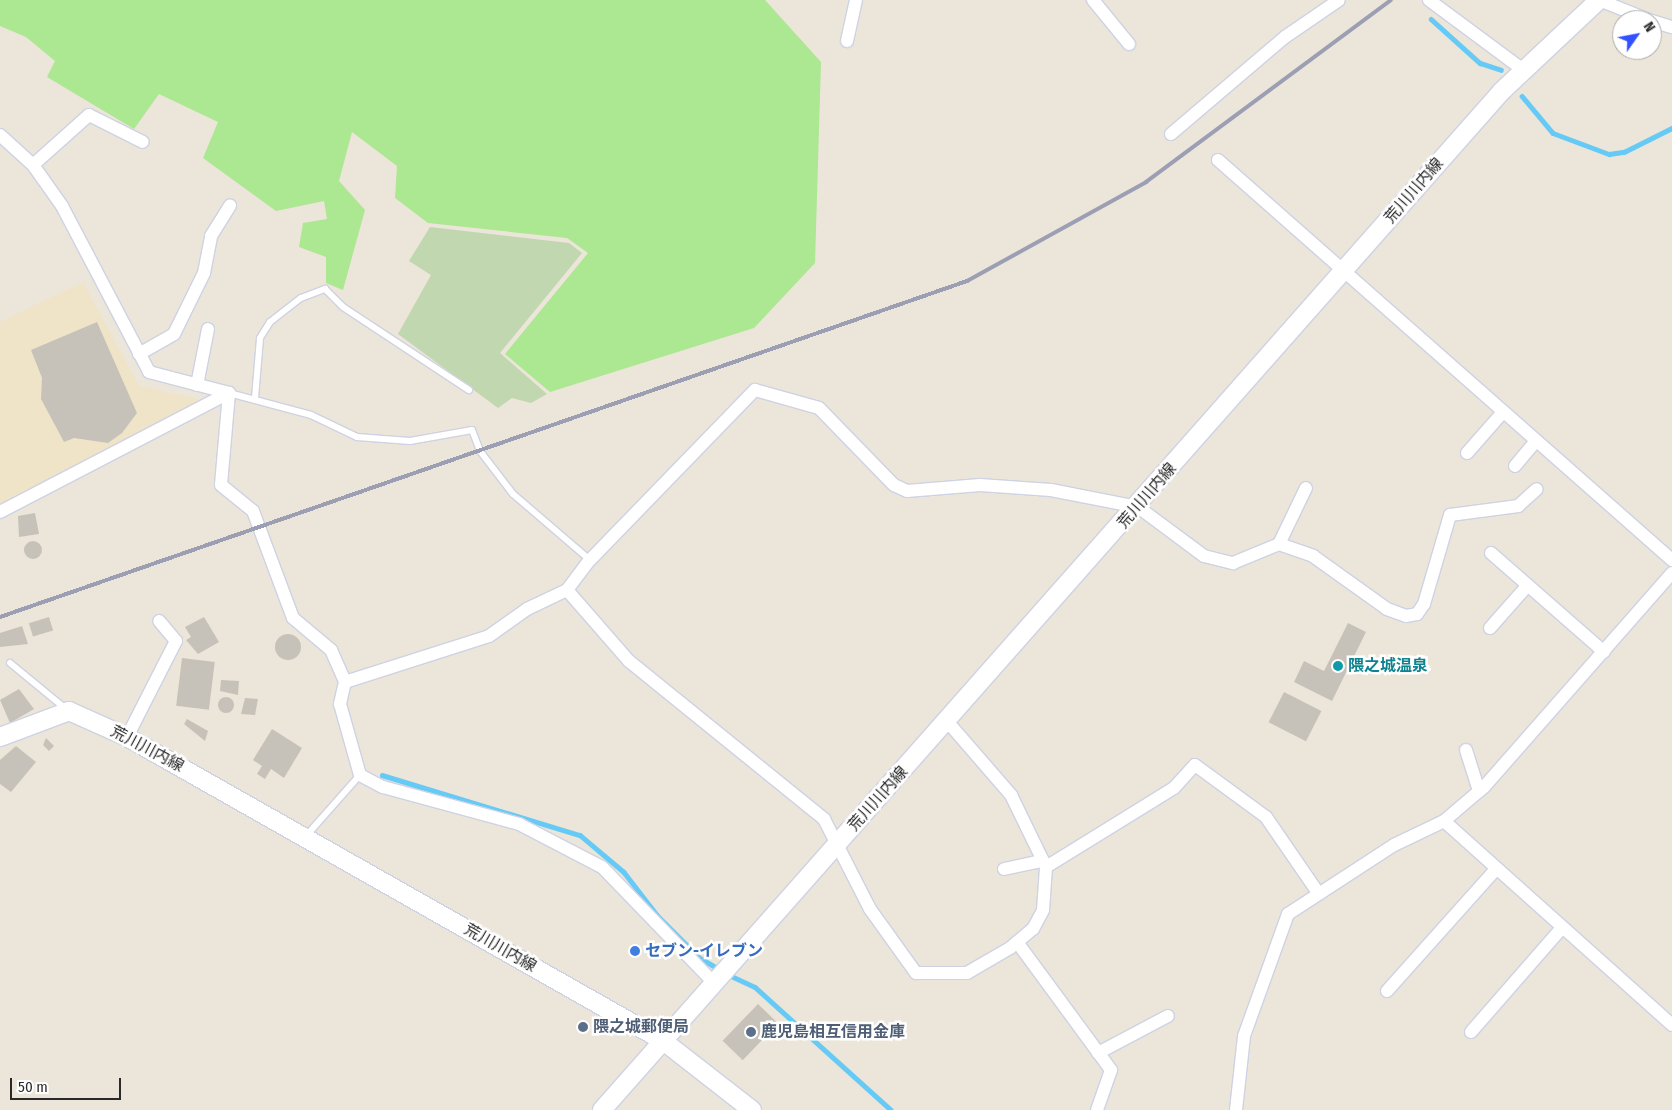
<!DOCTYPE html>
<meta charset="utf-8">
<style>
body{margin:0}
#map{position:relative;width:1672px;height:1110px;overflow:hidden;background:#ece5d9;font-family:"Fira Sans Condensed","Noto Sans JP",sans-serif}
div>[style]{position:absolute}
.education>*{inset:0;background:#efe4c7}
.green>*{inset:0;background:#ace792}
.cemetery>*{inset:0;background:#c1d7af}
.stream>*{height:4.5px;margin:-2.25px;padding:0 2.25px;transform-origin:2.25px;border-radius:2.25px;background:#65caf6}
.building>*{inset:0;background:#c7c2b9;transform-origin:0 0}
.round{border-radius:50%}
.roads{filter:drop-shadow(1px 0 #ced2e3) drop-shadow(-1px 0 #ced2e3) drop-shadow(0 1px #ced2e3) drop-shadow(0 -1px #ced2e3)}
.lane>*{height:6px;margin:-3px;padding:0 3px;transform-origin:3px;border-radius:3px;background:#fff}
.street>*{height:12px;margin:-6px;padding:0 6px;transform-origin:6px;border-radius:6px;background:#fff}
.secondary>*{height:18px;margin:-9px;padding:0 9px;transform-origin:9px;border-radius:9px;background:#fff}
.rail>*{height:4px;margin:-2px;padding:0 2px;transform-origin:2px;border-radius:2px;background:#9c9fb4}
.dots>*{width:14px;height:14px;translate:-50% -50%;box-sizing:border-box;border:2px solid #fff;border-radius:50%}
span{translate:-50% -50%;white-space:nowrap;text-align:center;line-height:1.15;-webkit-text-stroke:5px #fff;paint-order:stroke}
.street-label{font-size:16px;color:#292929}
.culture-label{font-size:16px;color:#0d838f;font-weight:700}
.left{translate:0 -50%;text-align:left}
.shop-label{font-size:16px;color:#366cbe;font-weight:700}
.service-label{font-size:16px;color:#4e5e75;font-weight:700}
.north{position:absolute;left:1612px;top:10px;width:50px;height:50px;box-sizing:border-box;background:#fff;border:1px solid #a9a9a9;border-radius:50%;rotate:57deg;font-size:14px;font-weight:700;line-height:20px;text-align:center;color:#292929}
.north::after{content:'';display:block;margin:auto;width:18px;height:22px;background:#3352ff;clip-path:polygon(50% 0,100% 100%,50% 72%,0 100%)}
.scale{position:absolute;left:10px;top:1078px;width:111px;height:22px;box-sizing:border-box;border:2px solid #292929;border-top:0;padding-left:6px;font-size:15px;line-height:18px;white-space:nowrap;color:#292929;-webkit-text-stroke:4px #fff;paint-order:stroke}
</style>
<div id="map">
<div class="education">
<div style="clip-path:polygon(83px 282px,139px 386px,197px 399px,196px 406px,0 506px,0 322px)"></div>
</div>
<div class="green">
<div style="clip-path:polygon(0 0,765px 0,821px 62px,815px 263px,754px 328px,550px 392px,505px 354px,588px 253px,567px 238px,428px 223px,395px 198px,397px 166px,352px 132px,339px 181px,365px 210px,343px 290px,326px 283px,326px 257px,299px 247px,303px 223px,327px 219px,324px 201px,276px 211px,203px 158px,218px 122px,159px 94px,134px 129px,47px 77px,55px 61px,26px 37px,0 26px)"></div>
</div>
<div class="cemetery">
<div style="clip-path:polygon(430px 227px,569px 243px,582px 253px,500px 353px,547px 394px,531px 403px,512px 398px,498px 408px,398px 334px,431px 275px,409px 261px)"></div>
</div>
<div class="stream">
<div style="left:1431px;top:19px;width:66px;rotate:41.9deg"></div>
<div style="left:1480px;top:63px;width:22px;rotate:18deg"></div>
<div style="left:1522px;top:96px;width:48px;rotate:50deg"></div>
<div style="left:1553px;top:133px;width:60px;rotate:20.6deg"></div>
<div style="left:1609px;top:154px;width:15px;rotate:-8deg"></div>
<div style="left:1624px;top:152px;width:54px;rotate:-26.6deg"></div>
<div style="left:382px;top:775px;width:207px;rotate:16.9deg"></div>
<div style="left:580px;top:835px;width:57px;rotate:40.1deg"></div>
<div style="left:624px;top:872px;width:54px;rotate:52.5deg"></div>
<div style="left:657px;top:915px;width:61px;rotate:45deg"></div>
<div style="left:700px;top:958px;width:24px;rotate:30deg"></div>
<div style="left:727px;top:974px;width:31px;rotate:25deg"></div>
<div style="left:755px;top:987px;width:183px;rotate:42.1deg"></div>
</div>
<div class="building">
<div style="clip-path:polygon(97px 322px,137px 413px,122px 433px,108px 443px,74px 438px,64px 442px,41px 399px,42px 378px,31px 350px)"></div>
<div style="clip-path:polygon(35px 513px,39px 534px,19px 537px,18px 516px)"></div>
<div class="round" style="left:24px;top:541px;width:18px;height:18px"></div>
<div style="left:49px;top:617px;width:14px;height:21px;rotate:73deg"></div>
<div style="clip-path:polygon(204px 617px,219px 642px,198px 654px,186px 640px,191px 637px,185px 627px)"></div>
<div style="clip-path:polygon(1348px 623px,1366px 632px,1332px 701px,1294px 682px,1304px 661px,1324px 671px)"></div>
<div style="clip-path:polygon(22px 626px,28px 644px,0 647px,0 633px)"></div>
<div class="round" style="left:275px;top:634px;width:26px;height:26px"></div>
<div style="left:182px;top:658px;width:33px;height:48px;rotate:7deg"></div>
<div style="clip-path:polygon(221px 680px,239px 681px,238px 695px,220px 691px)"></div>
<div style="clip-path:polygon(19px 689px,34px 709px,10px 723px,0 700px)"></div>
<div style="left:1284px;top:692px;width:42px;height:34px;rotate:27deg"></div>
<div class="round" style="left:218px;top:697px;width:16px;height:16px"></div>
<div style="clip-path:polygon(245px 698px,258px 699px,255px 715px,241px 714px)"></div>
<div style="clip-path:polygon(187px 719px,208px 731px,205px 741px,184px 724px)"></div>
<div style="clip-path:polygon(272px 729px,302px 748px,284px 778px,271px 769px,265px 779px,257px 774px,262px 766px,253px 760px)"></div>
<div style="clip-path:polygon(46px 738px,54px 746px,49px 751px,43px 745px)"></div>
<div style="clip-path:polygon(16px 746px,36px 762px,11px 792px,0 784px,0 760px)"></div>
<div style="left:758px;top:1004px;width:28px;height:51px;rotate:44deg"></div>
</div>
<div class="roads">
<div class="lane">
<div style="left:229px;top:393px;width:85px;rotate:15deg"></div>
<div style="left:311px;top:415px;width:51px;rotate:25.6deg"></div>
<div style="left:357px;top:437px;width:53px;rotate:4.3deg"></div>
<div style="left:410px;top:441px;width:63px;rotate:-10.1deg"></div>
<div style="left:472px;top:430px;width:22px;rotate:69deg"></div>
<div style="left:480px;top:451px;width:54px;rotate:52.5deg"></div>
<div style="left:513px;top:494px;width:101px;rotate:40.6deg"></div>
<div style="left:255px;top:398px;width:60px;rotate:-85.2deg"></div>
<div style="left:260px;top:338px;width:19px;rotate:-58deg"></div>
<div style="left:270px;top:322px;width:39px;rotate:-38deg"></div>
<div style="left:301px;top:298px;width:26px;rotate:-21deg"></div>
<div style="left:325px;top:289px;width:25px;rotate:45deg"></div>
<div style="left:343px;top:307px;width:151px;rotate:33.4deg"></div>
<div style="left:10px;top:663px;width:72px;rotate:39.4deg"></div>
<div style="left:306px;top:836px;width:81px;rotate:-48.5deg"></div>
</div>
<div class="street">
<div style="left:1093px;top:0;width:57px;rotate:50.7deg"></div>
<div style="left:1429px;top:0;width:116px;rotate:36.6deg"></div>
<div style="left:1599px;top:0;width:54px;rotate:21.8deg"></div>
<div style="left:1652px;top:21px;width:21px;rotate:17deg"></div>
<div style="left:847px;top:41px;width:42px;rotate:-77.6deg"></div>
<div style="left:1171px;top:134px;width:150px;rotate:-40.4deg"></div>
<div style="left:1285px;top:37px;width:65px;rotate:-34.4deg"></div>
<div style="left:0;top:135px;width:45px;rotate:42.3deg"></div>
<div style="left:33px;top:165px;width:50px;rotate:54.7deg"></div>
<div style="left:62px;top:206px;width:187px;rotate:62.3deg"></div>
<div style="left:149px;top:372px;width:83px;rotate:14.7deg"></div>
<div style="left:1218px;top:160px;width:605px;rotate:41.38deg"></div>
<div style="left:33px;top:165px;width:75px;rotate:-41.8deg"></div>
<div style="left:89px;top:115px;width:60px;rotate:26.6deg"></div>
<div style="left:139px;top:354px;width:40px;rotate:-29.7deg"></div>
<div style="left:174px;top:334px;width:68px;rotate:-63.8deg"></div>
<div style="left:204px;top:273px;width:38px;rotate:-79deg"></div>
<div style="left:211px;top:236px;width:36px;rotate:-58deg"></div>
<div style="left:197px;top:385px;width:57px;rotate:-78.9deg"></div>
<div style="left:229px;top:393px;width:92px;rotate:95deg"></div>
<div style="left:221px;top:485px;width:41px;rotate:39.1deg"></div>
<div style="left:253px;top:511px;width:114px;rotate:69.5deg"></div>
<div style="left:293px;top:618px;width:50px;rotate:40.1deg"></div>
<div style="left:331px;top:650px;width:35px;rotate:66deg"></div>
<div style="left:345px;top:682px;width:23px;rotate:103deg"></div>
<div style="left:340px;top:704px;width:74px;rotate:74.3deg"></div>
<div style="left:360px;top:775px;width:26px;rotate:28deg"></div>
<div style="left:383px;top:787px;width:141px;rotate:15.2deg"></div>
<div style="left:519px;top:824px;width:93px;rotate:27.4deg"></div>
<div style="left:602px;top:867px;width:160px;rotate:46deg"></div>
<div style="left:1467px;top:453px;width:55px;rotate:-48.7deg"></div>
<div style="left:1515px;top:466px;width:33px;rotate:-50deg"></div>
<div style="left:0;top:512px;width:258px;rotate:-27.5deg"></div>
<div style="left:1279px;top:544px;width:62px;rotate:-64.3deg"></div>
<div style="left:1491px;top:553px;width:150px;rotate:41.2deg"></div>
<div style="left:567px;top:590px;width:94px;rotate:48.9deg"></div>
<div style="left:629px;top:661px;width:251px;rotate:39deg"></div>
<div style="left:824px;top:819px;width:101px;rotate:62.9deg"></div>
<div style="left:870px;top:909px;width:79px;rotate:54.3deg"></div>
<div style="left:916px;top:973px;width:51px"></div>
<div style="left:967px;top:973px;width:50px;rotate:-30.2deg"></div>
<div style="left:1010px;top:948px;width:30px;rotate:-40deg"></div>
<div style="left:1033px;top:929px;width:21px;rotate:-62deg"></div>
<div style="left:1043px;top:910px;width:43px;rotate:-86deg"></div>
<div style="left:1046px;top:867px;width:80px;rotate:-115.9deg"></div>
<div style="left:1011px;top:795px;width:98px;rotate:-130.9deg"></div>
<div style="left:1490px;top:628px;width:57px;rotate:-48.5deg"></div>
<div style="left:345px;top:682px;width:151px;rotate:-17.7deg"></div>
<div style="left:489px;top:636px;width:47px;rotate:-35.4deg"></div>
<div style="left:527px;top:609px;width:44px;rotate:-25.4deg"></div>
<div style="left:567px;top:590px;width:38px;rotate:-53deg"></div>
<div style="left:590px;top:560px;width:237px;rotate:-45.9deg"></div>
<div style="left:755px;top:390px;width:66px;rotate:15.7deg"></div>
<div style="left:819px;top:408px;width:107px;rotate:45.8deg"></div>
<div style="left:894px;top:485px;width:14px;rotate:25deg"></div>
<div style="left:907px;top:491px;width:73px;rotate:-4.7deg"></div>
<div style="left:980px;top:485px;width:71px;rotate:4deg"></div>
<div style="left:1051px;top:490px;width:89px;rotate:11.1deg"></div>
<div style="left:1138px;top:507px;width:82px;rotate:36.6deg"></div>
<div style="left:1204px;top:556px;width:30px;rotate:14deg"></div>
<div style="left:1233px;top:563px;width:50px;rotate:-22.4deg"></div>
<div style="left:1279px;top:544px;width:36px;rotate:19deg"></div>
<div style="left:1313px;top:556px;width:91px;rotate:35.6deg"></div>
<div style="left:1387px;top:609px;width:20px;rotate:20deg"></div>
<div style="left:1406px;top:616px;width:11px;rotate:-10deg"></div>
<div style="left:1417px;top:614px;width:12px;rotate:-55deg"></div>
<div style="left:1424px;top:604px;width:93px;rotate:-73.7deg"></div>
<div style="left:1450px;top:515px;width:69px;rotate:-7.5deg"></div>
<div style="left:1518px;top:506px;width:25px;rotate:-42deg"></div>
<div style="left:127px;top:737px;width:108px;rotate:-63deg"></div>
<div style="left:176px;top:641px;width:26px;rotate:-130deg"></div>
<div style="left:1466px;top:750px;width:43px;rotate:72.4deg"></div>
<div style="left:1444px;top:821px;width:306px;rotate:41.8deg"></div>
<div style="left:1046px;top:867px;width:150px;rotate:-31.7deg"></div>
<div style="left:1174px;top:788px;width:31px;rotate:-48deg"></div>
<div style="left:1195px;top:765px;width:88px;rotate:36.2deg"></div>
<div style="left:1266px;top:817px;width:93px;rotate:55.5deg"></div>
<div style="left:1004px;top:869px;width:40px;rotate:-12deg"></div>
<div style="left:1017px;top:942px;width:159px;rotate:53.7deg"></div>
<div style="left:1111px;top:1070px;width:42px;rotate:109.3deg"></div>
<div style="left:1387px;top:991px;width:164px;rotate:-48.2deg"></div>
<div style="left:1471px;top:1032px;width:137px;rotate:-48.9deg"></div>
<div style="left:1098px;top:1053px;width:79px;rotate:-27.9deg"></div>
<div style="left:1236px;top:1110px;width:74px;rotate:-83.8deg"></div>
<div style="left:1244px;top:1036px;width:130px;rotate:-70.2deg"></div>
<div style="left:1288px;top:914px;width:126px;rotate:-33.1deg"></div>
<div style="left:1394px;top:845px;width:55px;rotate:-25.6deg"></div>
<div style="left:1444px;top:821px;width:52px;rotate:-40.4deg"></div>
<div style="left:1484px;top:787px;width:285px;rotate:-48.7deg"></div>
</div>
<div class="secondary">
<div style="left:0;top:737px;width:74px;rotate:-20.6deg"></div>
<div style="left:69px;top:711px;width:64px;rotate:24.1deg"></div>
<div style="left:127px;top:737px;width:615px;rotate:29.53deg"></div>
<div style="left:662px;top:1040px;width:114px;rotate:37.9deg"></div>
<div style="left:602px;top:1110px;width:1360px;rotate:-48.55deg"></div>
<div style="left:1502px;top:91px;width:133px;rotate:-43.2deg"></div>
</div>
</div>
<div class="rail">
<div style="left:0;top:617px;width:1024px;rotate:-19.16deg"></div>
<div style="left:967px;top:281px;width:205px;rotate:-28.9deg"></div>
<div style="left:1146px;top:182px;width:305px;rotate:-36.6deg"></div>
</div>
<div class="dots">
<div style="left:1338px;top:666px;background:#0f9aa8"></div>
<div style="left:635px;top:951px;background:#3f7fe0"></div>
<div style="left:583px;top:1027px;background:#5c6f8a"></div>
<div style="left:751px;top:1032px;background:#5c6f8a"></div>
</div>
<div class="street-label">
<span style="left:1414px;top:191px;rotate:-49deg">荒川川内線</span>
<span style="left:1147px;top:496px;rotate:-49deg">荒川川内線</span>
<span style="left:147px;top:749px;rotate:28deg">荒川川内線</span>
<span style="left:878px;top:799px;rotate:-48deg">荒川川内線</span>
<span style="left:500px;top:948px;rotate:30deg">荒川川内線</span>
</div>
<div class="culture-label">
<span class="left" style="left:1348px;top:666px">隈之城温泉</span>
</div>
<div class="shop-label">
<span class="left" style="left:645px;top:951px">セブン-イレブン</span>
</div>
<div class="service-label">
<span class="left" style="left:593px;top:1027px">隈之城郵便局</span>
<span class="left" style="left:761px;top:1032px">鹿児島相互信用金庫</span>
</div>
<div class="north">N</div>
<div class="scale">50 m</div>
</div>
